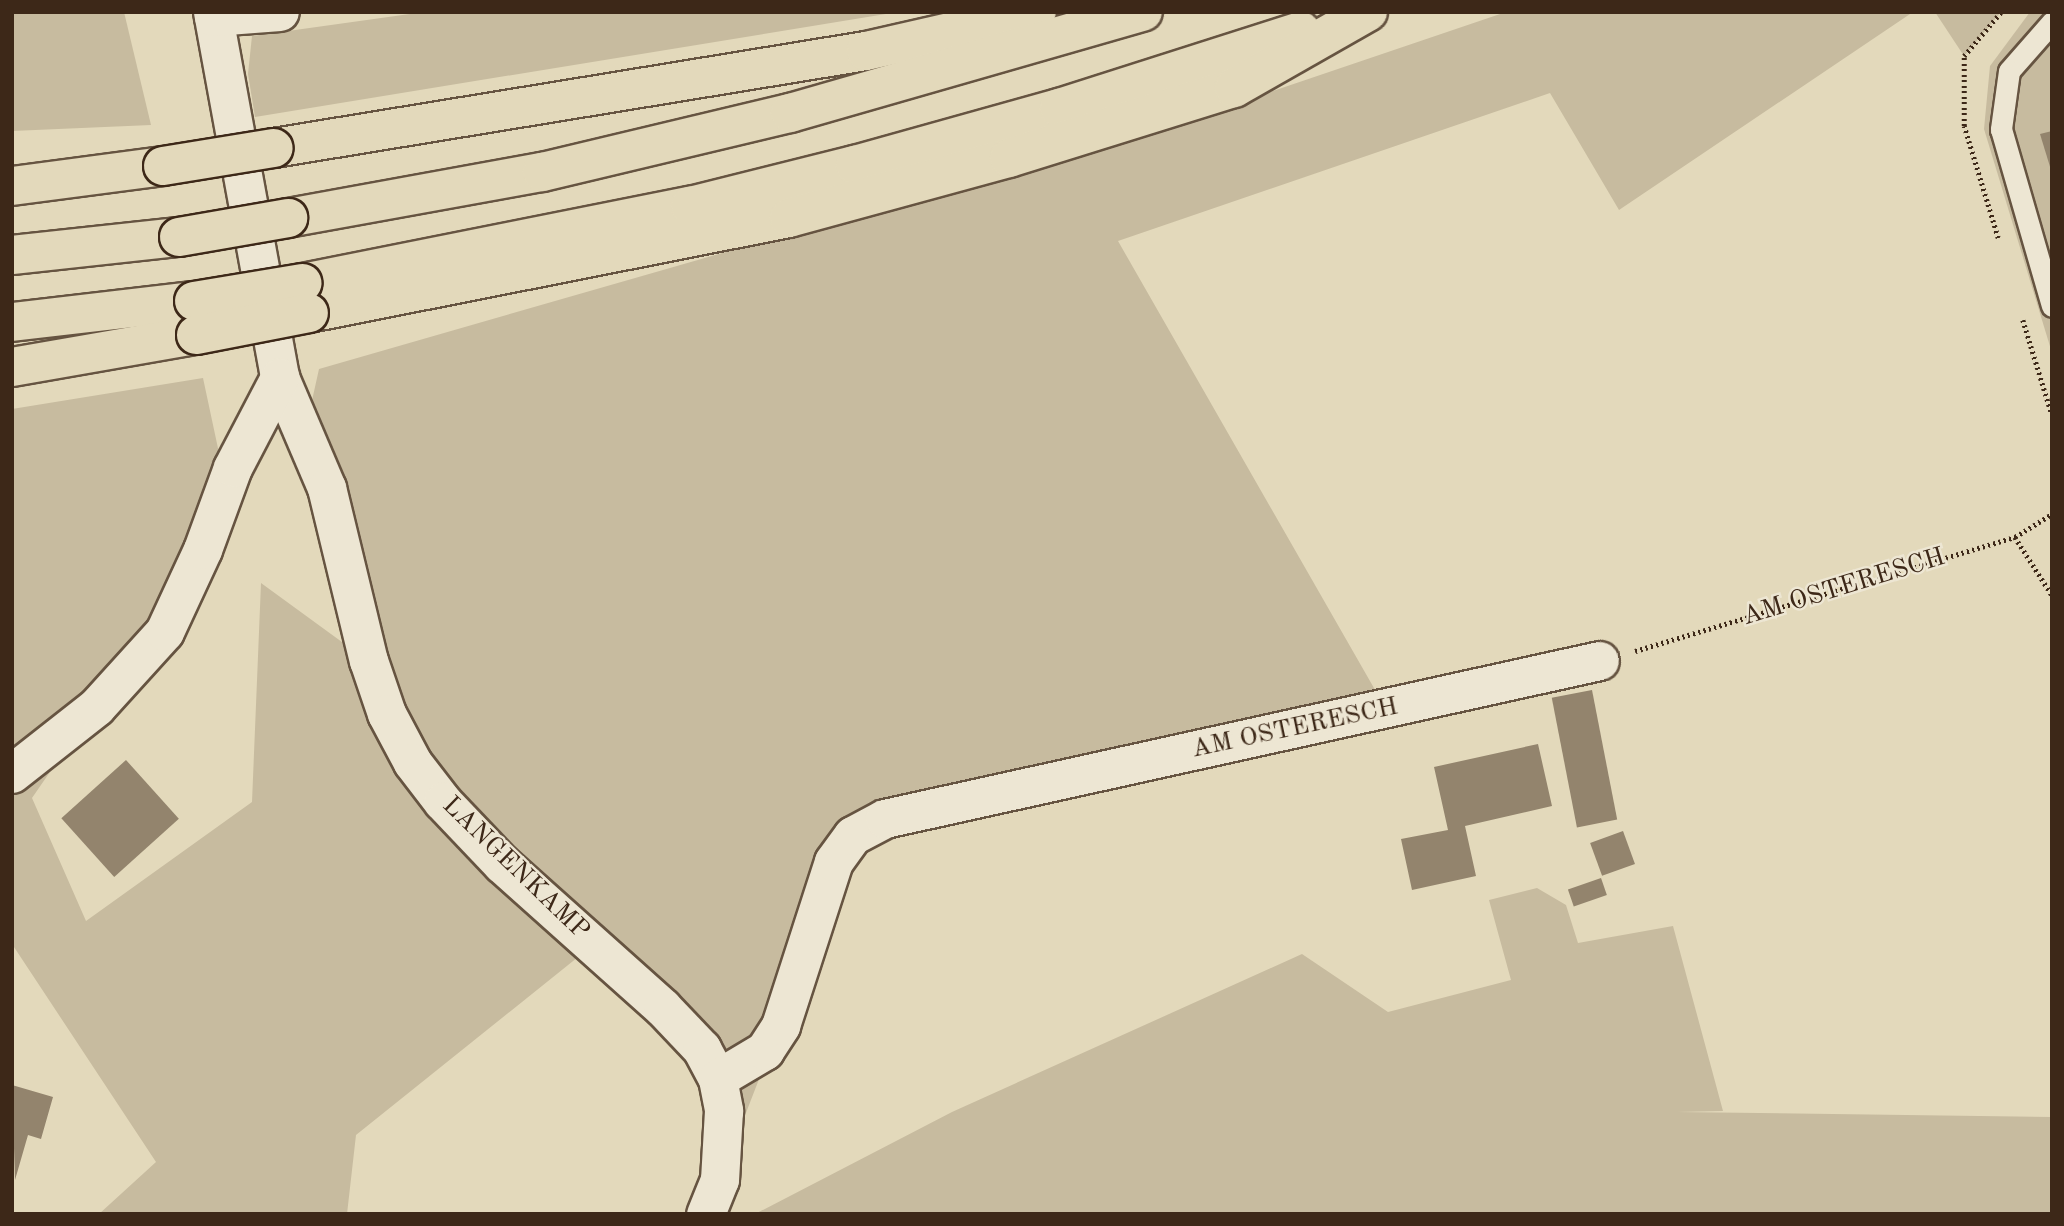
<!DOCTYPE html>
<style>
body{margin:0}
#map{position:relative;width:2064px;height:1226px;overflow:hidden;background:#e3d9bb;font-family:"Old Standard TT",serif}
div>[style]{position:absolute}
.green>*{inset:0;background:#c7bb9f}
.building>*{inset:0;background:#93846d;transform-origin:0 0}
.path>*{height:4.5px;margin-top:-2.25px;transform-origin:0;background:repeating-linear-gradient(90deg,#3d2818 0 2px,transparent 0 5.5px)}
.roads{filter:drop-shadow(2px 0 #665441) drop-shadow(-2px 0 #665441) drop-shadow(0 2px #665441) drop-shadow(0 -2px #665441)}
.lane>*{height:21px;margin:-10.5px;padding:0 10.5px;transform-origin:10.5px;border-radius:10.5px;background:#ede6d3}
.street>*{height:38px;margin:-19px;padding:0 19px;transform-origin:19px;border-radius:19px;background:#ede6d3}
.highway>*{height:38px;margin:-19px;padding:0 19px;transform-origin:19px;border-radius:19px;background:#e3d9bb}
.bridges{filter:drop-shadow(2px 0 #3d2818) drop-shadow(-2px 0 #3d2818) drop-shadow(0 2px #3d2818) drop-shadow(0 -2px #3d2818)}
.highway-bridge>*{height:38px;margin:-19px;padding:0 19px;transform-origin:19px;border-radius:19px;background:#e3d9bb}
span{translate:-50% -50%;white-space:nowrap;text-align:center;line-height:1.15;-webkit-text-stroke:5px #ede6d3;paint-order:stroke}
.street-label{font-size:26px;color:#3d2818}
.frame{position:absolute;inset:0;border:14px solid #3d2818;pointer-events:none}
</style>
<div id="map">
<div class="green">
<div style="clip-path:polygon(12px 12px,124px 12px,151px 125px,12px 131px)"></div>
<div style="clip-path:polygon(424px 12px,898px 12px,255px 117px,248px 74px,252px 36px)"></div>
<div style="clip-path:polygon(1506px 12px,1913px 12px,1619px 210px,1550px 93px,1118px 241px,1386px 709px,853px 836px,720px 1180px,718px 1079px,593px 945px,356px 1135px,347px 1214px,99px 1214px,156px 1162px,12px 944px,12px 409px,203px 378px,219px 453px,203px 550px,32px 798px,86px 921px,252px 802px,261px 583px,368px 661px,305px 432px,319px 369px,750px 245px,1072px 159px)"></div>
<div style="clip-path:polygon(1935px 12px,2001px 12px,1964px 56px)"></div>
<div style="clip-path:polygon(2030px 12px,2052px 12px,2052px 353px,1984px 129px,1990px 66px)"></div>
<div style="clip-path:polygon(1537px 888px,1566px 905px,1578px 943px,1673px 926px,1723px 1111px,1677px 1112px,2052px 1117px,2052px 1214px,755px 1214px,952px 1112px,1302px 954px,1388px 1012px,1511px 980px,1489px 900px)"></div>
</div>
<div class="building">
<div style="clip-path:polygon(2052px 131px,2052px 170px,2051px 170px,2040px 134px)"></div>
<div style="left:1592px;top:690px;width:132px;height:41px;rotate:79deg"></div>
<div style="clip-path:polygon(1538px 744px,1552px 806px,1465px 826px,1476px 876px,1412px 890px,1401px 839px,1448px 830px,1434px 767px)"></div>
<div style="left:126px;top:760px;width:79px;height:87px;rotate:48deg"></div>
<div style="left:1623px;top:831px;width:35px;height:35px;rotate:70deg"></div>
<div style="left:1601px;top:878px;width:18px;height:35px;rotate:71deg"></div>
<div style="clip-path:polygon(12px 1085px,53px 1097px,41px 1139px,28px 1135px,15px 1180px)"></div>
</div>
<div class="path">
<div style="left:1998px;top:238px;width:117px;rotate:-106.9deg"></div>
<div style="left:1964px;top:126px;width:70px;rotate:-90deg"></div>
<div style="left:1964px;top:56px;width:57px;rotate:-49.9deg"></div>
<div style="left:2023px;top:320px;width:99px;rotate:73deg"></div>
<div style="left:2015px;top:537px;width:69px;rotate:57.5deg"></div>
<div style="left:1635px;top:651px;width:397px;rotate:-16.7deg"></div>
<div style="left:2015px;top:537px;width:44px;rotate:-31.9deg"></div>
</div>
<div class="roads">
<div class="lane">
<div style="left:2052px;top:22px;width:65px;rotate:131.3deg"></div>
<div style="left:2009px;top:71px;width:59px;rotate:97.9deg"></div>
<div style="left:2001px;top:129px;width:184px;rotate:73.9deg"></div>
</div>
<div class="street">
<div style="left:213px;top:12px;width:372px;rotate:79.6deg"></div>
<div style="left:280px;top:378px;width:120px;rotate:66.9deg"></div>
<div style="left:327px;top:488px;width:178px;rotate:76.4deg"></div>
<div style="left:369px;top:661px;width:56px;rotate:71.2deg"></div>
<div style="left:387px;top:714px;width:55px;rotate:62deg"></div>
<div style="left:413px;top:763px;width:49px;rotate:52.4deg"></div>
<div style="left:443px;top:802px;width:86px;rotate:46.4deg"></div>
<div style="left:502px;top:864px;width:216px;rotate:41.8deg"></div>
<div style="left:663px;top:1008px;width:57px;rotate:46.4deg"></div>
<div style="left:702px;top:1049px;width:34px;rotate:62deg"></div>
<div style="left:718px;top:1079px;width:33px;rotate:79deg"></div>
<div style="left:724px;top:1111px;width:69px;rotate:93.3deg"></div>
<div style="left:720px;top:1180px;width:37px;rotate:112deg"></div>
<div style="left:214px;top:17px;width:66px;rotate:-4.3deg"></div>
<div style="left:12px;top:774px;width:108px;rotate:-38.2deg"></div>
<div style="left:97px;top:707px;width:101px;rotate:-47.8deg"></div>
<div style="left:165px;top:632px;width:90px;rotate:-65.1deg"></div>
<div style="left:203px;top:550px;width:87px;rotate:-69.9deg"></div>
<div style="left:233px;top:468px;width:102px;rotate:-62.4deg"></div>
<div style="left:718px;top:1079px;width:55px;rotate:-30.8deg"></div>
<div style="left:765px;top:1051px;width:30px;rotate:-57deg"></div>
<div style="left:781px;top:1026px;width:172px;rotate:-72.1deg"></div>
<div style="left:834px;top:862px;width:32px;rotate:-54deg"></div>
<div style="left:853px;top:836px;width:36px;rotate:-28deg"></div>
<div style="left:885px;top:819px;width:732px;rotate:-12.46deg"></div>
</div>
<div class="highway">
<div style="left:274px;top:148px;width:600px;rotate:-9.31deg"></div>
<div style="left:866px;top:51px;width:175px;rotate:-12.8deg"></div>
<div style="left:12px;top:186px;width:152px;rotate:-7.5deg"></div>
<div style="left:288px;top:218px;width:258px;rotate:-10.3deg"></div>
<div style="left:542px;top:172px;width:255px;rotate:-13.4deg"></div>
<div style="left:790px;top:113px;width:367px;rotate:-16deg"></div>
<div style="left:12px;top:255px;width:168px;rotate:-6.2deg"></div>
<div style="left:303px;top:283px;width:395px;rotate:-11.3deg"></div>
<div style="left:690px;top:206px;width:170px;rotate:-14deg"></div>
<div style="left:855px;top:165px;width:212px;rotate:-15.6deg"></div>
<div style="left:1059px;top:108px;width:254px;rotate:-17.7deg"></div>
<div style="left:309px;top:313px;width:489px;rotate:-11.2deg"></div>
<div style="left:789px;top:218px;width:228px;rotate:-15.3deg"></div>
<div style="left:1009px;top:158px;width:236px;rotate:-17.3deg"></div>
<div style="left:1234px;top:88px;width:154px;rotate:-29.6deg"></div>
<div style="left:12px;top:322px;width:183px;rotate:-6.6deg"></div>
<div style="left:12px;top:367px;width:187px;rotate:-9.9deg"></div>
</div>
</div>
<div class="bridges">
<div class="highway-bridge">
<div style="left:163px;top:166px;width:112px;rotate:-9.2deg"></div>
<div style="left:179px;top:237px;width:111px;rotate:-9.9deg"></div>
<div style="left:194px;top:301px;width:110px;rotate:-9.4deg"></div>
<div style="left:196px;top:335px;width:115px;rotate:-11deg"></div>
</div>
</div>
<div class="street-label">
<span style="left:1844px;top:588px;rotate:-17deg">AM OSTERESCH</span>
<span style="left:1295px;top:729px;rotate:-12deg">AM OSTERESCH</span>
<span style="left:515px;top:869px;rotate:44deg">LANGENKAMP</span>
</div>
<div class="frame"></div>
</div>
